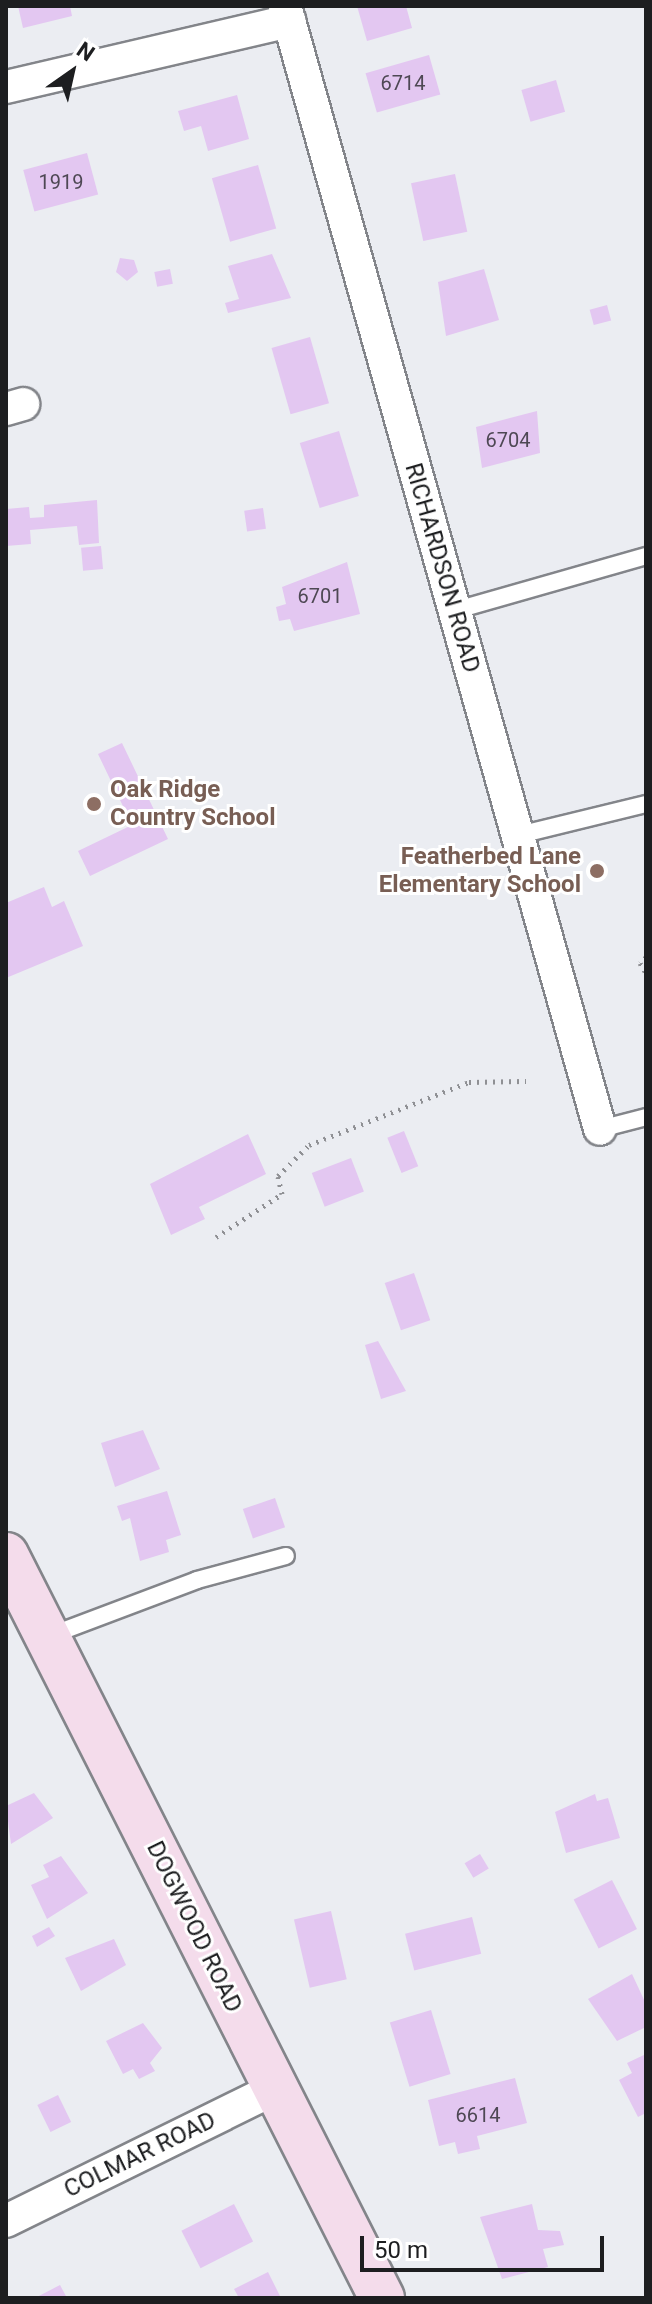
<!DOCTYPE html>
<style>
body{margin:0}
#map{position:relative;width:652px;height:2304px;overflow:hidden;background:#ebedf2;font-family:Roboto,sans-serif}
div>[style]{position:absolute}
.building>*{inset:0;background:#e3c7f1;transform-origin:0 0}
.path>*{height:5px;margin-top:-2.5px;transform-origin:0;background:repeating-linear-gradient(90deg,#8f9094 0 2px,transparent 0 8px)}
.roads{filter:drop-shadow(2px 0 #83858a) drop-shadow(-2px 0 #83858a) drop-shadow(0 2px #83858a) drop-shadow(0 -2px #83858a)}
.service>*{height:16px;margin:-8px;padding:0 8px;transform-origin:8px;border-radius:8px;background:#fff}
.minor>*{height:32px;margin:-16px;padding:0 16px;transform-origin:16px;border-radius:16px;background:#fff}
.secondary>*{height:44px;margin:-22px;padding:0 22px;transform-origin:22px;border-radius:22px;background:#f4dceb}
.dots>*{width:22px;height:22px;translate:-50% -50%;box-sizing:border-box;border:4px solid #fff;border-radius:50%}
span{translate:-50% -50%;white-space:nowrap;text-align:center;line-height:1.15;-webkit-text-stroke:6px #fff;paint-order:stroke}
.number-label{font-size:20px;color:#4e4854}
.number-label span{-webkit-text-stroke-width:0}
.street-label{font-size:24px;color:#1d1e20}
.education-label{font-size:24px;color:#785e54;font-weight:700}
.left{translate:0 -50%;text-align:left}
.right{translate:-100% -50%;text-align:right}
.frame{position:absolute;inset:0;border:8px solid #1d1e20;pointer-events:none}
.north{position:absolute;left:32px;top:32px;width:80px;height:80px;-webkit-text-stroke:6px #fff;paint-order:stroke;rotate:34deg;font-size:22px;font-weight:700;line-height:32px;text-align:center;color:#1d1e20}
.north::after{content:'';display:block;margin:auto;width:28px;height:36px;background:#1d1e20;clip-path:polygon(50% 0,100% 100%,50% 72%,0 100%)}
.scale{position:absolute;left:360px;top:2236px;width:244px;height:36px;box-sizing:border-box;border:4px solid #1d1e20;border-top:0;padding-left:10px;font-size:24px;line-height:28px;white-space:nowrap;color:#1d1e20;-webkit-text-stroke:6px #fff;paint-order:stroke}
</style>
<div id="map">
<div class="building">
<div style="clip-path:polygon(18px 6px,70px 6px,72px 16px,23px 28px)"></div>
<div style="clip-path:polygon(357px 6px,406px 6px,412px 28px,367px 41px)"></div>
<div style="left:429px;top:55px;width:41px;height:66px;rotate:74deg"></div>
<div style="left:556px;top:80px;width:33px;height:36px;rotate:74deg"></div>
<div style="clip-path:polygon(237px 95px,249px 139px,208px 151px,201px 126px,184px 131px,178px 111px)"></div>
<div style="left:87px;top:153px;width:43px;height:66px;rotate:75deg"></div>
<div style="left:258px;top:165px;width:66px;height:48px;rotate:74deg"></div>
<div style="left:455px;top:174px;width:59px;height:45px;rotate:78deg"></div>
<div style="clip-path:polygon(272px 254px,291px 298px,228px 313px,225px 303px,239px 299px,228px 266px)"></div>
<div style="clip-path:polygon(120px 258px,134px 260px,138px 272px,127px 281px,116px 272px)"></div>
<div style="left:170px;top:269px;width:15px;height:16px;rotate:79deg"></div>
<div style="clip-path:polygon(484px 269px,499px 320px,446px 336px,438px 282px)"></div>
<div style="left:607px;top:305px;width:16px;height:18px;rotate:75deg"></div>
<div style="left:310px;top:337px;width:69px;height:40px;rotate:74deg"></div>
<div style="clip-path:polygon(537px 411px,540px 453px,482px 468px,476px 427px)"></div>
<div style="left:339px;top:431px;width:68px;height:41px;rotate:73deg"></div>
<div style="clip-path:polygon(97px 500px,99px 543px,79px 545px,77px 526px,30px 530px,31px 544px,6px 546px,6px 509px,29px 507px,30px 518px,44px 517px,44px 505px)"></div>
<div style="left:263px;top:508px;width:21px;height:19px;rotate:82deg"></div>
<div style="left:101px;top:546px;width:23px;height:20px;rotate:85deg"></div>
<div style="clip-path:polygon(347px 562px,360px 614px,294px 631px,290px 619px,279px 621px,276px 607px,286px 604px,282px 587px)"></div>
<div style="clip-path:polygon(122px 743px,168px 839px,90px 876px,78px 851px,132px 825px,98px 754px)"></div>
<div style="clip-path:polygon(44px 887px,52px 907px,64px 901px,83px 946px,6px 978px,6px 903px)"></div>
<div style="left:404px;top:1131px;width:38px;height:18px;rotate:68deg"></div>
<div style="clip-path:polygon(248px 1134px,266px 1174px,199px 1207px,205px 1219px,171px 1235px,150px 1184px)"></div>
<div style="left:351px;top:1158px;width:36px;height:42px;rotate:69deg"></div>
<div style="left:414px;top:1273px;width:50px;height:31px;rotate:71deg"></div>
<div style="clip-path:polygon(378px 1341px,406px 1391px,381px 1399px,365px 1345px)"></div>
<div style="clip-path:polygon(143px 1430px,160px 1469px,115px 1487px,101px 1443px)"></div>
<div style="clip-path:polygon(167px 1491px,181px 1535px,166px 1540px,169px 1552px,140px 1561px,130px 1518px,122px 1521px,117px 1506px)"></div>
<div style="left:275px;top:1498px;width:31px;height:34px;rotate:71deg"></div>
<div style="clip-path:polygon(34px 1793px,53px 1818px,11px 1844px,6px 1806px)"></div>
<div style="clip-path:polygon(595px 1794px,597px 1801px,608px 1798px,620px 1838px,566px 1853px,555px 1812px)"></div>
<div style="left:480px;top:1854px;width:17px;height:18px;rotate:59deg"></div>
<div style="clip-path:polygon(61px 1856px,88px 1893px,47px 1919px,31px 1885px,49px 1877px,43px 1865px)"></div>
<div style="left:612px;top:1880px;width:55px;height:43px;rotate:63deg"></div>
<div style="left:331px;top:1911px;width:70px;height:38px;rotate:77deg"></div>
<div style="left:472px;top:1917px;width:38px;height:69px;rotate:76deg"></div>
<div style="clip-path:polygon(49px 1927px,55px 1936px,37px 1947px,32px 1936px)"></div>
<div style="clip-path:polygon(114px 1939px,126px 1965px,81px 1991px,65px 1958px)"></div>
<div style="clip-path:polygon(632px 1974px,646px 2004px,646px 2027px,617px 2041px,588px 1999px)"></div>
<div style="left:431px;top:2010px;width:67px;height:43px;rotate:73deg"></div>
<div style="clip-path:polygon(143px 2023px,162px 2048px,150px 2063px,155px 2071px,139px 2079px,133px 2069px,123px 2074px,106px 2041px)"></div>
<div style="clip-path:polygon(646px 2054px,646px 2113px,638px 2117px,619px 2080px,632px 2073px,627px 2063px)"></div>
<div style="clip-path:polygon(515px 2078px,527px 2123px,477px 2136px,480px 2149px,458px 2154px,455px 2142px,439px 2146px,428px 2100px)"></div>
<div style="left:58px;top:2095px;width:30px;height:23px;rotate:64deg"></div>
<div style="left:234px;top:2204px;width:42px;height:59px;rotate:63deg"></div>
<div style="clip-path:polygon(532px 2204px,538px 2230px,560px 2231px,564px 2245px,543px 2249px,548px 2267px,502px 2279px,480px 2217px)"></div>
<div style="clip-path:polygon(268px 2272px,281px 2298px,239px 2298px,234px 2289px)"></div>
<div style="clip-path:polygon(60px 2285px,67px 2298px,35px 2298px)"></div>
</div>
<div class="path">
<div style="left:646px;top:957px;width:8px;rotate:135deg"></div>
<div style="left:640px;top:963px;width:12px;rotate:59deg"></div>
<div style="left:216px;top:1237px;width:79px;rotate:-33.1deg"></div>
<div style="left:282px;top:1194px;width:18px;rotate:-103deg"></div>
<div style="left:278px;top:1176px;width:44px;rotate:-45deg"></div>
<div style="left:309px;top:1145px;width:172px;rotate:-21.5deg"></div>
<div style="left:469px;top:1082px;width:57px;rotate:-1deg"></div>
</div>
<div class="roads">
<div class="service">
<div style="left:453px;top:611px;width:201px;rotate:-15.9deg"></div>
<div style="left:519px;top:835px;width:131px;rotate:-13.7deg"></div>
<div style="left:600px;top:1129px;width:48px;rotate:-14.6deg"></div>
<div style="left:49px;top:1636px;width:158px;rotate:-20.7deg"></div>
<div style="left:197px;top:1580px;width:92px;rotate:-15.1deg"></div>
</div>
<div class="minor">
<div style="left:285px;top:6px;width:1166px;rotate:74.33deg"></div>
<div style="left:6px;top:87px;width:291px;rotate:-13.1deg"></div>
<div style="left:6px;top:409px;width:18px;rotate:-16deg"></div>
<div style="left:6px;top:2221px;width:299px;rotate:-26.2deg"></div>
</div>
<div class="secondary">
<div style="left:6px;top:1555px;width:833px;rotate:63.16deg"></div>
</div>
</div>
<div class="dots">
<div style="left:94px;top:804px;background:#8d6e63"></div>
<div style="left:597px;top:871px;background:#8d6e63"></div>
</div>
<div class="number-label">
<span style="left:403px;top:83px">6714</span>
<span style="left:61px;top:182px">1919</span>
<span style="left:508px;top:440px">6704</span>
<span style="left:320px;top:596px">6701</span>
<span style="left:478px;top:2115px">6614</span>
</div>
<div class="street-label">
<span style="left:442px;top:568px;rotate:74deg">RICHARDSON ROAD</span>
<span style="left:194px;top:1927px;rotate:64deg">DOGWOOD ROAD</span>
<span style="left:140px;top:2155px;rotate:-26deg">COLMAR ROAD</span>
</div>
<div class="education-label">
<span class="left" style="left:110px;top:804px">Oak Ridge<br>Country School</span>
<span class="right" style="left:581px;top:871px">Featherbed Lane<br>Elementary School</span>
</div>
<div class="frame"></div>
<div class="north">N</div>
<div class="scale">50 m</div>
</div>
